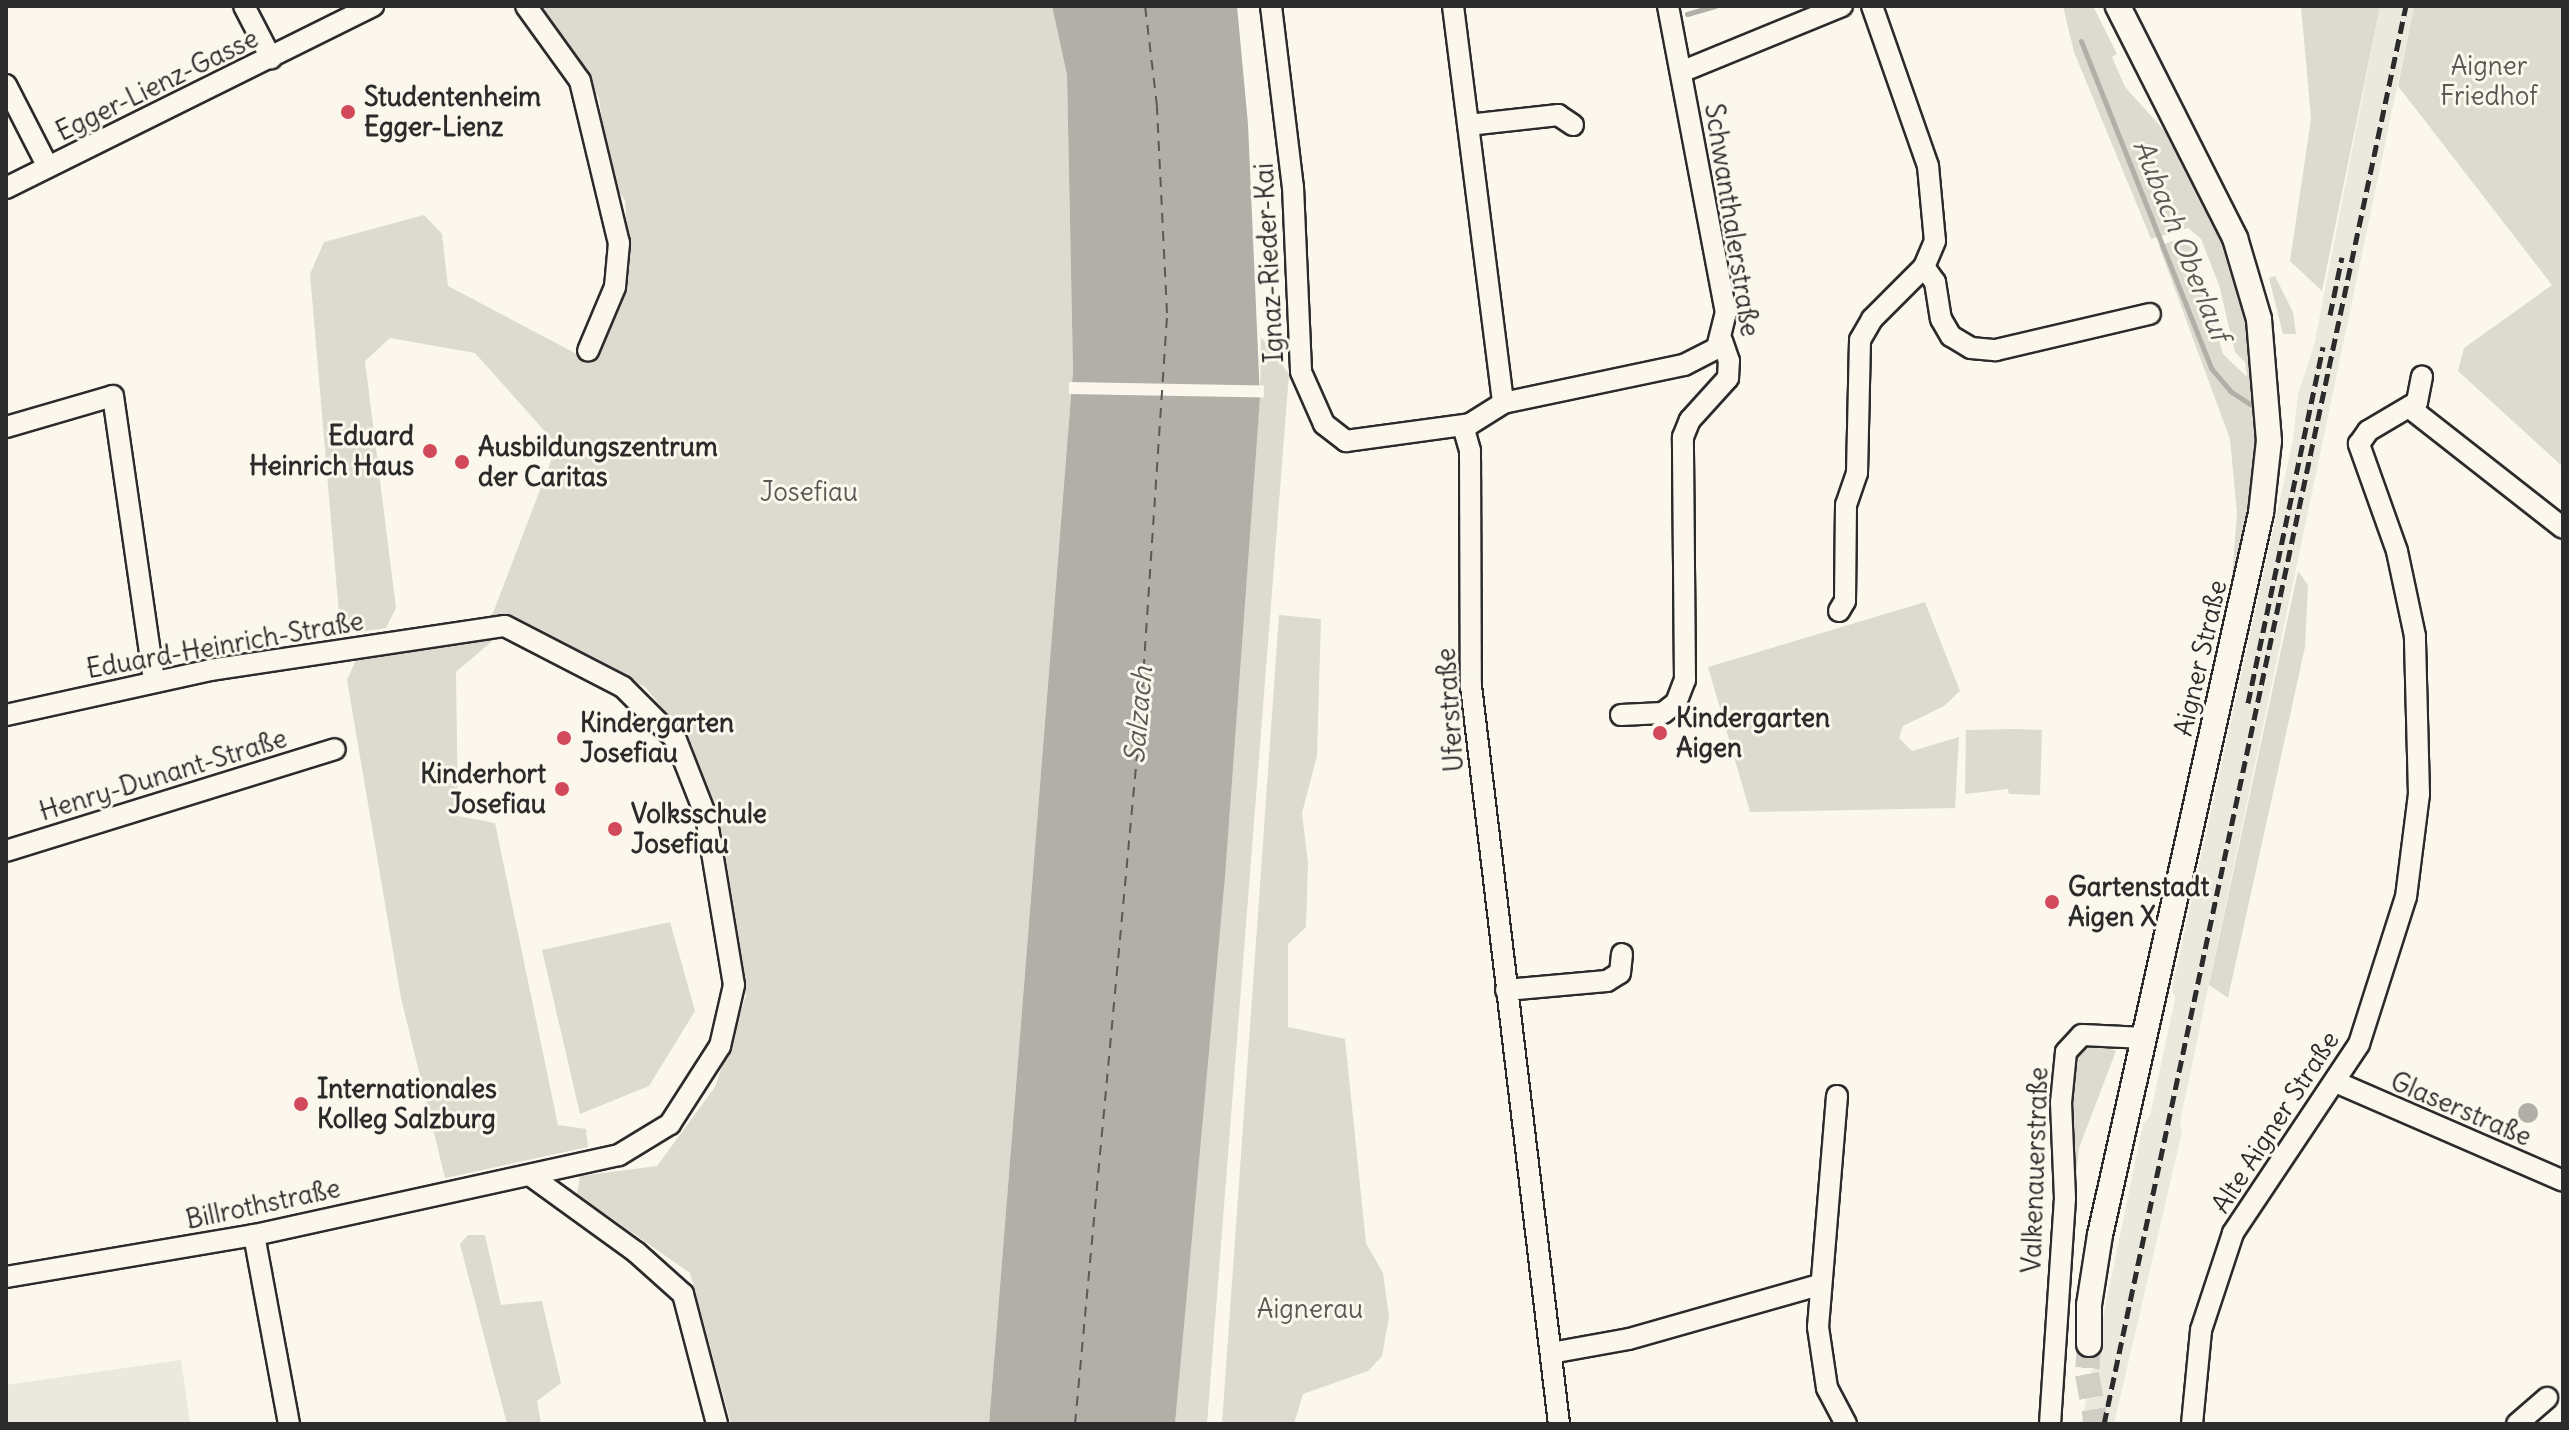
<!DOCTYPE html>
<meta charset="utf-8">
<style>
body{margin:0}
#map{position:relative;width:2569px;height:1430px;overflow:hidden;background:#fbf7ec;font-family:Delius,sans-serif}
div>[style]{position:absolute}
.built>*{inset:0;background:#ebe8de}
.green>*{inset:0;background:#dddad0}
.water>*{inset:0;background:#b1afa7}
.round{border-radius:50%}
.pier>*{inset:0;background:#fbf7ec;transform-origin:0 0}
.stream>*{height:5px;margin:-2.5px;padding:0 2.5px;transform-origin:2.5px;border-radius:2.5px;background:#b1afa7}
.ferry>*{height:2px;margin-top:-1px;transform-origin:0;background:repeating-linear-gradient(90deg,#5a5956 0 10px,transparent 0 18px)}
.major-tunnel>*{height:24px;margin-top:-12px;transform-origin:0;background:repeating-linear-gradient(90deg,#d1cec5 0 24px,transparent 0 36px)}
.roads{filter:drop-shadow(2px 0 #2b2b2b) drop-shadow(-2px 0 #2b2b2b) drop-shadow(0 2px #2b2b2b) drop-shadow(0 -2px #2b2b2b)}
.minor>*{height:20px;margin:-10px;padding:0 10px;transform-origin:10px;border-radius:10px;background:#fbf7ec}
.major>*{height:24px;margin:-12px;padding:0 12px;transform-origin:12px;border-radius:12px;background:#fbf7ec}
.rail>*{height:5px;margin-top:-2.5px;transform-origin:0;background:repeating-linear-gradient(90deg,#2b2b2b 0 12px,transparent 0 18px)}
.dots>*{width:22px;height:22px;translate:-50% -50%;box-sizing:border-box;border:4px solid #fbf7ec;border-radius:50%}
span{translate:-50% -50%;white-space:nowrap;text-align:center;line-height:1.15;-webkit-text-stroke:6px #fbf7ec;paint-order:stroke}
.park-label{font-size:26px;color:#585754}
.street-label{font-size:26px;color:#2b2b2b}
.poi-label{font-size:26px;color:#2b2b2b;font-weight:700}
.left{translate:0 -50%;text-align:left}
.right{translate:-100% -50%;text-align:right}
.water-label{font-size:28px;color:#5a5956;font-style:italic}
.frame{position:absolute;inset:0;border:8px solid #2b2b2b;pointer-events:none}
</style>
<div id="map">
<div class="built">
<div style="clip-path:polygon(2380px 6px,2414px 6px,2180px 1122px,2182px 1132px,2114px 1424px,2081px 1424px,2143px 1124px,2150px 1116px,2175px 999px,2172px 988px,2293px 440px,2298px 394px,2314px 346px)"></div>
<div style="clip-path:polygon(181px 1360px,190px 1424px,6px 1424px,6px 1385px)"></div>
</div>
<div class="green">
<div style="clip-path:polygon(541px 6px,1052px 6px,1067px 75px,1073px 371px,989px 1424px,731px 1424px,690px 1273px,577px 1194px,580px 1176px,657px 1166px,715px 1087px,746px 996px,723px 853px,692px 745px,645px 687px,517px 620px,456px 672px,458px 816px,495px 823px,558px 1125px,586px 1129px,588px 1147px,445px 1178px,401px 998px,347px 680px,357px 658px,463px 641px,493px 613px,557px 445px,475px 353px,390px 338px,365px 361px,396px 608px,386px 628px,365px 631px,339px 614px,310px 274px,324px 242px,424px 215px,442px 234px,448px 286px,592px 362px,628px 248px,625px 200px,610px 181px,599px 98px)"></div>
<div style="clip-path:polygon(2063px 6px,2093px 6px,2117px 54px,2112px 57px,2125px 87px,2173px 140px,2228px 247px,2247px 307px,2260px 446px,2230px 603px,2237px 514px,2230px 439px,2159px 246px,2181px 238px,2191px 243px,2223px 354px,2247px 377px,2245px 362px,2235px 352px,2219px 285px,2201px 239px,2188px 228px,2151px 239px,2074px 52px)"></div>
<div style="clip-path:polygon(2301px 6px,2380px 6px,2322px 291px,2290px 261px,2311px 119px)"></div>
<div style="clip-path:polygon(2414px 6px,2563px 6px,2563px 467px,2458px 371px,2464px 348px,2552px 285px,2398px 86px)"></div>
<div style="clip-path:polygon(2275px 276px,2293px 312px,2296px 334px,2283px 334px,2269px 278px)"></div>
<div style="clip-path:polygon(1261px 337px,1289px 374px,1207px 1424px,1175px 1424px,1260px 398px)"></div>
<div style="clip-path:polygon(2298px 571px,2308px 585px,2305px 647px,2228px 998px,2209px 985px)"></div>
<div style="clip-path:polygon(1925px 602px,1960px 691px,1944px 706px,1903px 726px,1899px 738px,1912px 751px,1959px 737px,1955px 808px,1750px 812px,1708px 667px)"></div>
<div style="clip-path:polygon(1279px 615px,1321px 619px,1317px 756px,1302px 813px,1308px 863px,1306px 927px,1288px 944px,1288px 1027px,1345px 1039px,1366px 1243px,1383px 1273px,1389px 1317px,1382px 1356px,1368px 1371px,1303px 1394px,1294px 1424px,1222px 1424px)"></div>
<div style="clip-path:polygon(2017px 729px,2042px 730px,2040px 795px,2009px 794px,2008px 789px,1965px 794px,1966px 730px)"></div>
<div style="clip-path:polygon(670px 922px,695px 1011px,649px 1086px,580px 1114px,542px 950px)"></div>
<div style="clip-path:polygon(2098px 1043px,2116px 1051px,2079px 1148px,2063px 1316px,2066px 1392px,2061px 1335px,2073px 1210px,2071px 1067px,2078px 1050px)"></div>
<div style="clip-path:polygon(468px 1235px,485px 1235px,501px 1305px,542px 1301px,561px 1383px,537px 1401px,541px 1424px,507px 1424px,460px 1244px)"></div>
</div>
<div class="water">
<div style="clip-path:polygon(1052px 6px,1237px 6px,1248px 124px,1260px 398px,1225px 876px,1175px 1424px,989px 1424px,1073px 371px,1067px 75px)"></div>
<div class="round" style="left:2518px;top:1103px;width:20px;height:20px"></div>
</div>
<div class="pier">
<div style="left:1069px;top:382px;width:195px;height:12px;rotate:1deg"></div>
</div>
<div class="stream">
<div style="left:1687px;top:14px;width:29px;rotate:-16deg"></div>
<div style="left:2081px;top:41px;width:352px;rotate:68.3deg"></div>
<div style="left:2211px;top:368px;width:30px;rotate:50deg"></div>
<div style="left:2230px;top:391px;width:35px;rotate:33deg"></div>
</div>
<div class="ferry">
<div style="left:1075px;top:1424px;width:704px;rotate:-84.7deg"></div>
<div style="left:1140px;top:723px;width:411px;rotate:-86.2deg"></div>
<div style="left:1167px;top:313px;width:207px;rotate:-92.8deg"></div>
<div style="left:1157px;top:106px;width:101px;rotate:-96.8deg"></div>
</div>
<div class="major-tunnel">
<div style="left:2089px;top:1344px;width:30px;rotate:94deg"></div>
<div style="left:2087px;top:1374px;width:51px;rotate:79.8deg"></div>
</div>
<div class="roads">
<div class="minor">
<div style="left:244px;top:6px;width:59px;rotate:62.6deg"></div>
<div style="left:526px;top:6px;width:92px;rotate:54.2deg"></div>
<div style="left:580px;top:81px;width:167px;rotate:76.5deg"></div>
<div style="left:619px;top:243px;width:44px;rotate:95.2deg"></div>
<div style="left:615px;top:287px;width:69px;rotate:112.9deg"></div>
<div style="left:1271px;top:6px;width:182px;rotate:83.1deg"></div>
<div style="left:1293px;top:187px;width:185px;rotate:87.5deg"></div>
<div style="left:1301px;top:372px;width:57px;rotate:66.1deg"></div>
<div style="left:1324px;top:424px;width:28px;rotate:38deg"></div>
<div style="left:1346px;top:441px;width:125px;rotate:-7.8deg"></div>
<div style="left:1470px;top:424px;width:39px;rotate:-32deg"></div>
<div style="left:1503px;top:403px;width:185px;rotate:-11.9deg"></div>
<div style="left:1684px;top:365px;width:37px;rotate:-27deg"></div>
<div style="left:1717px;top:348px;width:36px;rotate:-76deg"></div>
<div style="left:1726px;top:313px;width:312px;rotate:-100.7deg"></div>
<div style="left:1453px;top:6px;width:400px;rotate:82.8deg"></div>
<div style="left:1872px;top:6px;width:170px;rotate:70.7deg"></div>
<div style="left:1928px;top:166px;width:75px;rotate:84.7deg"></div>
<div style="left:1935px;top:241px;width:28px;rotate:113deg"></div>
<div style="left:1924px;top:267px;width:19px;rotate:54deg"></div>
<div style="left:1935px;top:282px;width:37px;rotate:81deg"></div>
<div style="left:1941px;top:319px;width:20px;rotate:60deg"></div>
<div style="left:1951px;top:336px;width:23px;rotate:31deg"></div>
<div style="left:1971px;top:348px;width:25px;rotate:5deg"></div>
<div style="left:1996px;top:350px;width:158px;rotate:-13.2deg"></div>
<div style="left:1681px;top:72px;width:174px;rotate:-22.3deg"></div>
<div style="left:6px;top:85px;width:92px;rotate:62.9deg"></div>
<div style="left:1468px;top:125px;width:91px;rotate:-6.3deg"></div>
<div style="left:1558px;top:115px;width:18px;rotate:34deg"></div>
<div style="left:6px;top:188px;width:410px;rotate:-26.4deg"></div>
<div style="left:2410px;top:408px;width:194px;rotate:38.1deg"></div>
<div style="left:1463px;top:426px;width:26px;rotate:74deg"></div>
<div style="left:1470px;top:451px;width:235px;rotate:89.8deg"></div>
<div style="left:1471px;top:686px;width:743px;rotate:83.2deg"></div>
<div style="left:6px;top:427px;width:111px;rotate:-16.2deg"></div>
<div style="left:113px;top:396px;width:289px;rotate:81.8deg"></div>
<div style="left:1839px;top:611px;width:12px;rotate:-59deg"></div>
<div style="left:1845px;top:601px;width:96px;rotate:-89.4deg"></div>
<div style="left:1846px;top:505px;width:34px;rotate:-71deg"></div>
<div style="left:1857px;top:473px;width:133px;rotate:-88.7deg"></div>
<div style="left:1860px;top:340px;width:24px;rotate:-60deg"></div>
<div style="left:1872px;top:319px;width:74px;rotate:-45deg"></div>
<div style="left:6px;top:715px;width:209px;rotate:-12.4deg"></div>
<div style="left:210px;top:670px;width:298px;rotate:-8.5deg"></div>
<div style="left:505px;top:626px;width:133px;rotate:27.3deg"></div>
<div style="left:623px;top:687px;width:75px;rotate:45deg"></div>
<div style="left:676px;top:740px;width:82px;rotate:68.5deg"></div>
<div style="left:706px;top:816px;width:171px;rotate:80.6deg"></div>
<div style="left:734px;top:985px;width:63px;rotate:102.9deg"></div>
<div style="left:720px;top:1046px;width:93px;rotate:122.7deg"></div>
<div style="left:670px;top:1124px;width:60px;rotate:148.7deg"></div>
<div style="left:619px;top:1155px;width:374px;rotate:167.6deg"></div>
<div style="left:254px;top:1235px;width:252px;rotate:170.4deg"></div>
<div style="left:1621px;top:715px;width:42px;rotate:-2.7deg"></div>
<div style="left:1663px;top:713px;width:16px;rotate:-38deg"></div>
<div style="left:1676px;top:703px;width:25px;rotate:-69deg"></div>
<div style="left:1685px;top:680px;width:243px;rotate:-90.5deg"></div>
<div style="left:1683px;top:437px;width:18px;rotate:-68deg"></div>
<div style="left:1690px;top:420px;width:57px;rotate:-47.9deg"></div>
<div style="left:1728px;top:378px;width:17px;rotate:-87deg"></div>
<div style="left:1729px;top:361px;width:21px;rotate:-109deg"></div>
<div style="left:6px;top:851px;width:344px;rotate:-17.2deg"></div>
<div style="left:1506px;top:990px;width:101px;rotate:-5.1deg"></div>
<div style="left:1607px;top:981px;width:15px;rotate:-32deg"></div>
<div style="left:1620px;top:973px;width:19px;rotate:-84deg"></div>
<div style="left:2338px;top:1083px;width:245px;rotate:23.5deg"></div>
<div style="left:1837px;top:1096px;width:232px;rotate:94.7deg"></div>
<div style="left:1818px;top:1327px;width:62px;rotate:81.6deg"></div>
<div style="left:1827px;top:1388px;width:41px;rotate:62.2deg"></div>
<div style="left:531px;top:1176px;width:130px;rotate:35.9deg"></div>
<div style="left:636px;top:1252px;width:63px;rotate:41.8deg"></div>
<div style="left:683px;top:1294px;width:134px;rotate:75.3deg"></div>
<div style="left:254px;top:1235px;width:192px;rotate:79.5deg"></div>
<div style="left:1551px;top:1353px;width:79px;rotate:-10.2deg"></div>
<div style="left:1629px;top:1339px;width:197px;rotate:-15.9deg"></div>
<div style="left:2050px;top:1424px;width:226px;rotate:-86.2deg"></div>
<div style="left:2065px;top:1198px;width:95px;rotate:-92.4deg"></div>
<div style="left:2061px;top:1103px;width:51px;rotate:-84.4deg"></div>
<div style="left:2066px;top:1052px;width:23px;rotate:-47deg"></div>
<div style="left:2082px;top:1035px;width:63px;rotate:2.7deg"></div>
<div style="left:2192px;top:1424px;width:94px;rotate:-84.5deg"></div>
<div style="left:2201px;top:1330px;width:102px;rotate:-71.7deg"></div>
<div style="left:2233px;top:1233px;width:227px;rotate:-56.3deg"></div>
<div style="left:2359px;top:1044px;width:154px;rotate:-72.3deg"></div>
<div style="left:2406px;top:897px;width:104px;rotate:-82.8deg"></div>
<div style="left:2419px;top:794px;width:158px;rotate:-91.5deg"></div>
<div style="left:2415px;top:636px;width:87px;rotate:-102deg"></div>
<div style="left:2397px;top:551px;width:114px;rotate:-109.6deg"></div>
<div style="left:2359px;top:444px;width:16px;rotate:-55deg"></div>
<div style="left:2368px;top:431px;width:57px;rotate:-30.6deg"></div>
<div style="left:2417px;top:402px;width:26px;rotate:-79deg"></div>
<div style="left:2517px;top:1424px;width:40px;rotate:-41deg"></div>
</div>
<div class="major">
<div style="left:2089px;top:1344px;width:39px;rotate:-90deg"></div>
<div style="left:2089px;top:1305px;width:71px;rotate:-81.1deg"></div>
<div style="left:2100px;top:1235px;width:740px;rotate:-77.43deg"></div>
<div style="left:2261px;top:513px;width:72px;rotate:-83.7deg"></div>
<div style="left:2269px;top:441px;width:122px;rotate:-94.7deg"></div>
<div style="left:2259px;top:319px;width:84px;rotate:-106.5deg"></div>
<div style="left:2235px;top:238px;width:260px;rotate:-116.8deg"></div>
</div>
</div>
<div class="rail">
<div style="left:2330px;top:315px;width:59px;rotate:-78.3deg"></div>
<div style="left:2248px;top:703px;width:364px;rotate:-78.1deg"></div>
<div style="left:2104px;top:1424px;width:1450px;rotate:-77.98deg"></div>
</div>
<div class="dots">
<div style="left:348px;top:112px;background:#d1495b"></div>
<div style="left:430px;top:451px;background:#d1495b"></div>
<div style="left:462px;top:462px;background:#d1495b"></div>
<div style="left:1660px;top:733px;background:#d1495b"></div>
<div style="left:564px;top:738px;background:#d1495b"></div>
<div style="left:562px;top:789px;background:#d1495b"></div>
<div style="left:615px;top:829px;background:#d1495b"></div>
<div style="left:2052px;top:902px;background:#d1495b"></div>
<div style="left:301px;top:1104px;background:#d1495b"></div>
</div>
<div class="park-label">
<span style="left:2489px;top:81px">Aigner<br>Friedhof</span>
<span style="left:809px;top:492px">Josefiau</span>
<span style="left:1310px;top:1309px">Aignerau</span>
</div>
<div class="street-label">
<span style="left:157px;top:85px;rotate:-26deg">Egger-Lienz-Gasse</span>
<span style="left:1732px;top:220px;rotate:81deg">Schwanthalerstraße</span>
<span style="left:1269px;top:263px;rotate:-93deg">Ignaz-Rieder-Kai</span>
<span style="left:225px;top:645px;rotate:-10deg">Eduard-Heinrich-Straße</span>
<span style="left:2200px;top:658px;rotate:-77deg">Aigner Straße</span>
<span style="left:1450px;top:710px;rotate:-94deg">Uferstraße</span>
<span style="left:163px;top:775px;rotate:-17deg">Henry-Dunant-Straße</span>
<span style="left:2461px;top:1109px;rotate:23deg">Glaserstraße</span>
<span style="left:2275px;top:1122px;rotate:-57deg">Alte Aigner Straße</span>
<span style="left:2035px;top:1170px;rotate:-88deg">Valkenauerstraße</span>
<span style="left:263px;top:1204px;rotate:-12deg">Billrothstraße</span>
</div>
<div class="poi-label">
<span class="left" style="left:364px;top:112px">Studentenheim<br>Egger-Lienz</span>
<span class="right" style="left:414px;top:451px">Eduard<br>Heinrich Haus</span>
<span class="left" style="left:478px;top:462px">Ausbildungszentrum<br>der Caritas</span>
<span class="left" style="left:1676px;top:733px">Kindergarten<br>Aigen</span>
<span class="left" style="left:580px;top:738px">Kindergarten<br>Josefiau</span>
<span class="right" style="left:546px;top:789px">Kinderhort<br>Josefiau</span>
<span class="left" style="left:631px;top:829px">Volksschule<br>Josefiau</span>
<span class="left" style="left:2068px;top:902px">Gartenstadt<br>Aigen X</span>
<span class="left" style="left:317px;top:1104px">Internationales<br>Kolleg Salzburg</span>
</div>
<div class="water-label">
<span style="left:2182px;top:240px;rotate:68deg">Aubach Oberlauf</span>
<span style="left:1138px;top:715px;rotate:-85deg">Salzach</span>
</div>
<div class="frame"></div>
</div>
